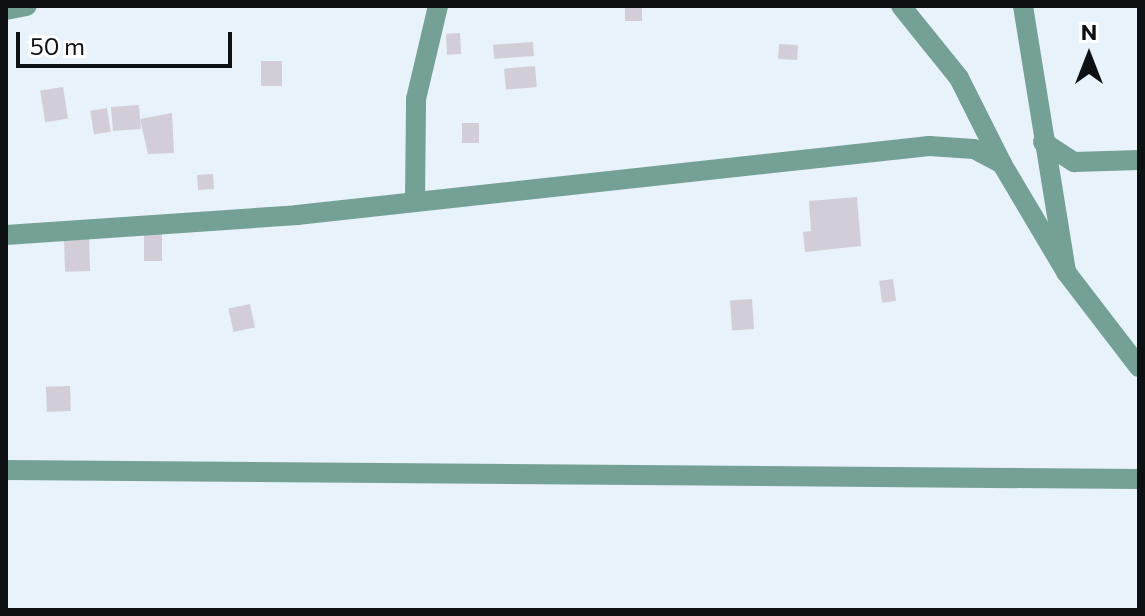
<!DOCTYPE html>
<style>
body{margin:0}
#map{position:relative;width:1145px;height:616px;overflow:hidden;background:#e8f2fa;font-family:Commissioner,sans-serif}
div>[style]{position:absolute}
.building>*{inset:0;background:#d2cdd7;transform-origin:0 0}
.minor>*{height:20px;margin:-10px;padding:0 10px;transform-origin:10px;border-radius:10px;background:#75a095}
.tertiary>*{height:20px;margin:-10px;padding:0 10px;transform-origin:10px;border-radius:10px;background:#75a095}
span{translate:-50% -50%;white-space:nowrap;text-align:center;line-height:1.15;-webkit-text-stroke:7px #fff;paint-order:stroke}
.frame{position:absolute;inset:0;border:8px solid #0d1113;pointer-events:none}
.north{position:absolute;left:1049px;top:16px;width:80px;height:80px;-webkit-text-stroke:6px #fff;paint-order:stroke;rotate:0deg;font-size:22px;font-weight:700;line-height:32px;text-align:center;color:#0d1113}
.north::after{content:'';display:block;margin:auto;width:28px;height:36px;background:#0d1113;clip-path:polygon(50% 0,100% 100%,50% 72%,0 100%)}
.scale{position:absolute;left:16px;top:32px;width:216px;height:36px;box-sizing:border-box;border:4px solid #0d1113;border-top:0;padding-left:10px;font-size:24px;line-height:28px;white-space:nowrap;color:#0d1113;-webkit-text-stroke:6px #fff;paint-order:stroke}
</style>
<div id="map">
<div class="building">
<div style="left:625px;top:6px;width:17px;height:15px"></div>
<div style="left:460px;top:33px;width:21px;height:14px;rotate:87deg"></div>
<div style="left:533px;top:42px;width:14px;height:40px;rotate:86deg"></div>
<div style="left:779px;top:44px;width:19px;height:15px;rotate:3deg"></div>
<div style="left:261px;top:61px;width:21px;height:25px"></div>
<div style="left:535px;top:66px;width:21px;height:31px;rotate:85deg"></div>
<div style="left:63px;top:87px;width:32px;height:23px;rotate:81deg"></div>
<div style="clip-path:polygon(139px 105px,140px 119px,172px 113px,174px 153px,148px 154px,140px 119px,141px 129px,113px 131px,111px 107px)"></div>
<div style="left:107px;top:108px;width:24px;height:17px;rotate:81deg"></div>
<div style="left:462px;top:123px;width:17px;height:20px"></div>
<div style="left:213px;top:174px;width:15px;height:16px;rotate:86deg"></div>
<div style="clip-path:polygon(857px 197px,861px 246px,805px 252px,803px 232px,811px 231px,809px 201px)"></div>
<div style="left:144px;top:233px;width:18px;height:28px"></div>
<div style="left:89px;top:239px;width:32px;height:25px;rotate:88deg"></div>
<div style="left:893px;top:279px;width:22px;height:14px;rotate:82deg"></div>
<div style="left:752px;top:299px;width:30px;height:22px;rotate:86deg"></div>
<div style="left:250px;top:304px;width:24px;height:22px;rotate:78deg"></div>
<div style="left:70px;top:386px;width:25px;height:24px;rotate:88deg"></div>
</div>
<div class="minor">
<div style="left:901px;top:6px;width:92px;rotate:51.1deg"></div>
<div style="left:959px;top:78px;width:96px;rotate:63.4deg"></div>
<div style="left:1023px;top:6px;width:269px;rotate:80.8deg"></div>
<div style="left:1066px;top:272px;width:120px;rotate:52.5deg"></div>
<div style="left:6px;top:10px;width:21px;rotate:-11deg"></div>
<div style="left:1043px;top:142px;width:37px;rotate:33deg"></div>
<div style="left:1074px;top:162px;width:65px;rotate:-1.8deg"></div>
<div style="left:415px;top:201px;width:102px;rotate:-89.4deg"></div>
<div style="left:416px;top:99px;width:96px;rotate:-76.7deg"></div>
<div style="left:6px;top:235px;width:292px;rotate:-3.9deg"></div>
<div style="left:297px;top:215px;width:636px;rotate:-6.23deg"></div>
<div style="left:929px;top:146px;width:45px;rotate:3.8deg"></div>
<div style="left:974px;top:149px;width:32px;rotate:28deg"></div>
<div style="left:1002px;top:164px;width:126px;rotate:59.3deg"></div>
</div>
<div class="tertiary">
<div style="left:6px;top:470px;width:1133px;rotate:0.46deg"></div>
</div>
<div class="frame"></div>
<div class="north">N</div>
<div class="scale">50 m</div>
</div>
